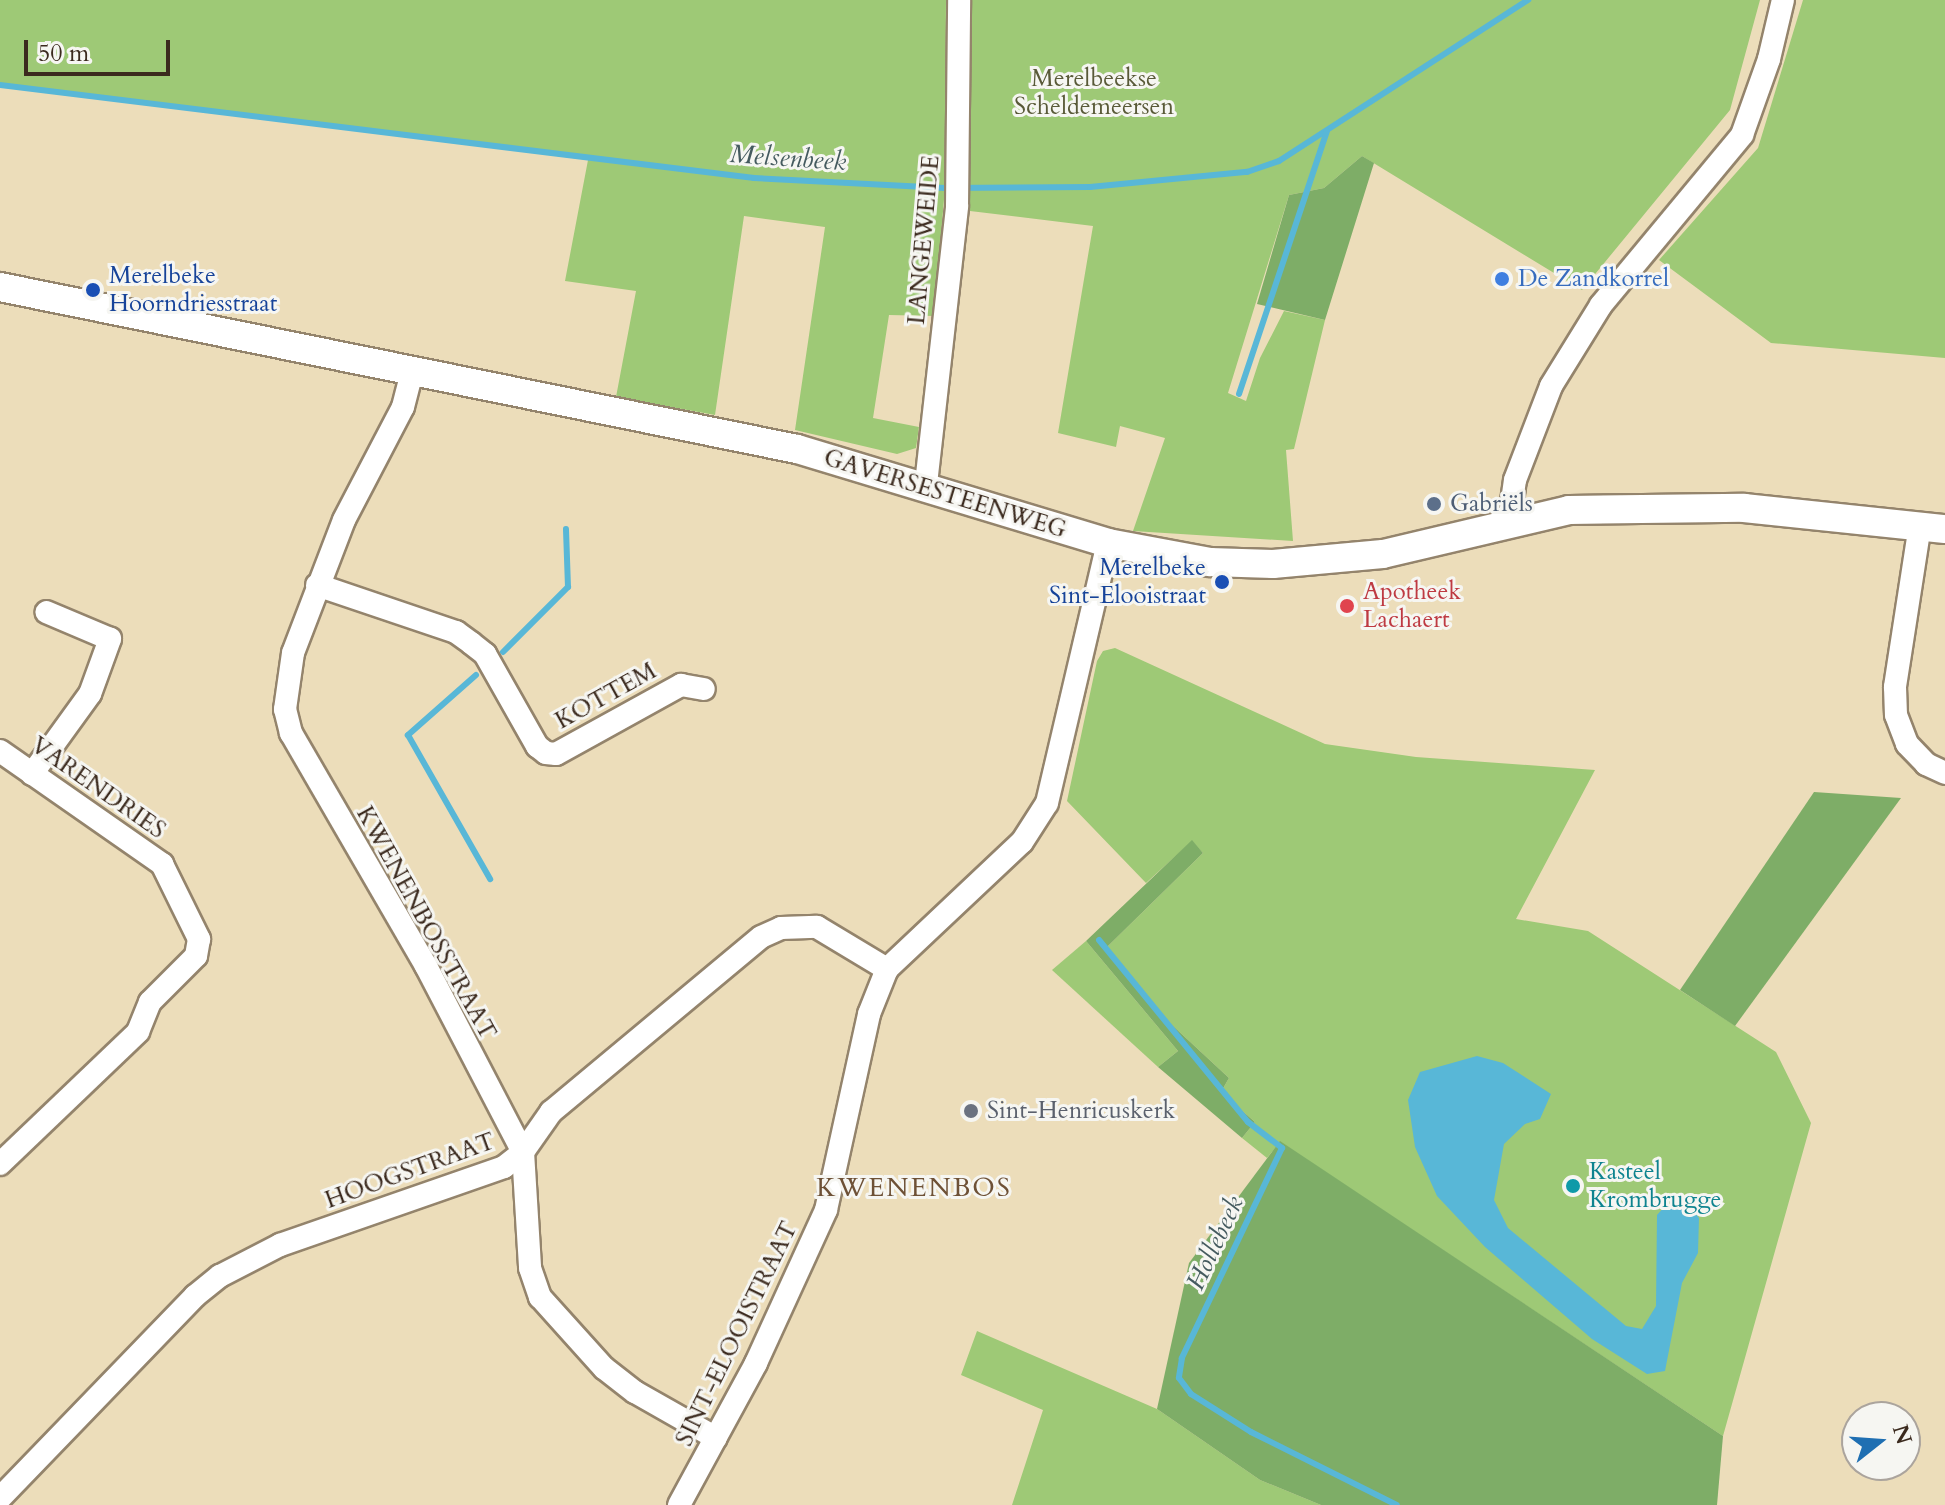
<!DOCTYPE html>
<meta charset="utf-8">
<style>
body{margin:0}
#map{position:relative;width:1945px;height:1505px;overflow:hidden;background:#ecddba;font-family:Cardo,serif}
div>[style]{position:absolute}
.green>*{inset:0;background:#9ec976}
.forest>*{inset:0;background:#7ead67}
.water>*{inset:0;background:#58b7d7}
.stream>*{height:6px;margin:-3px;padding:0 3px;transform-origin:3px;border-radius:3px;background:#58b7d7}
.roads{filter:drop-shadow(2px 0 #94846c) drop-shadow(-2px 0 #94846c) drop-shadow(0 2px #94846c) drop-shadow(0 -2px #94846c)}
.minor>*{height:22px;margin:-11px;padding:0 11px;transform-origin:11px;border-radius:11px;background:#fff}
.tertiary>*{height:28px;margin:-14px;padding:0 14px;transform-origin:14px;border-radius:14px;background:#fff}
.dots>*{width:22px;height:22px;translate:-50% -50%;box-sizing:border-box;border:4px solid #f6f6f2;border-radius:50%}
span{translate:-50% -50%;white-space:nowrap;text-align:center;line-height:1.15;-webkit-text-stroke:6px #f6f6f2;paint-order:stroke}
.park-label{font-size:24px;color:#595a38}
.street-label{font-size:24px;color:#3b2a1e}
.transit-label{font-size:24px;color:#164399}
.left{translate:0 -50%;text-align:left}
.right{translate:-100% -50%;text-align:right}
.shop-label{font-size:24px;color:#366cbe}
.service-label{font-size:24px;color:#4e5e75}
.health-label{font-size:24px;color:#be3a42}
.worship-label{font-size:24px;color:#5b616d}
.culture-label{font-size:24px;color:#0d838f}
.water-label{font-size:26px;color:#455b5f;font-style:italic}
.neighbourhood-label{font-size:26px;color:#6e5136;letter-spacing:2px}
.north{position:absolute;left:1841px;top:1401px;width:80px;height:80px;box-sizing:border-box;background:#f6f6f2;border:2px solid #aba49d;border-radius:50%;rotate:73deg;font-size:22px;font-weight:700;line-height:32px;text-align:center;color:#3b2a1e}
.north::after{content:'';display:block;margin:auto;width:28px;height:36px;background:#1f6fb2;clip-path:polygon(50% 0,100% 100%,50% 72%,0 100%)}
.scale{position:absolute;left:24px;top:40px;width:146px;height:36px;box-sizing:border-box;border:4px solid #3b2a1e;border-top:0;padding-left:10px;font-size:24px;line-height:28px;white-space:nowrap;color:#3b2a1e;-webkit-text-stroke:6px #f6f6f2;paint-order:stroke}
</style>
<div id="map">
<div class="green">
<div style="clip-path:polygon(0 0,946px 0,945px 188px,934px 316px,889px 315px,873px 418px,919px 427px,916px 448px,897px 454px,795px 430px,825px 227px,744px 216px,715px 415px,616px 397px,636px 291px,565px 281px,588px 160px,0 85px)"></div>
<div style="clip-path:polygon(968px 0,1760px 0,1730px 110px,1582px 290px,1362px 156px,1324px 188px,1289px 195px,1228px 393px,1246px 401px,1260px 358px,1284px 311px,1325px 320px,1294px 449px,1286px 450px,1293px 541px,1133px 531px,1165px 438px,1120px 426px,1116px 447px,1058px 433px,1093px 226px,970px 211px)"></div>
<div style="clip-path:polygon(1803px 0,1945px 0,1945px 358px,1771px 343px,1659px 260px,1758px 148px)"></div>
<div style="clip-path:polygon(1115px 648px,1325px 744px,1416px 757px,1595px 770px,1516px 919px,1588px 931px,1776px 1052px,1811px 1123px,1723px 1436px,1280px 1142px,1267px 1158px,1242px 1138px,1255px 1122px,1221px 1092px,1229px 1078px,1172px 1025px,1107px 947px,1203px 853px,1192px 841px,1146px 883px,1067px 801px,1097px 661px,1103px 651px)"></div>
<div style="clip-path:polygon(1086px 941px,1178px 1051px,1158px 1067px,1052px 970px)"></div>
<div style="clip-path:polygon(977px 1331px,1157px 1409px,1260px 1480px,1321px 1505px,1012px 1505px,1043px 1410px,961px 1375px)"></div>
</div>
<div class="forest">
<div style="clip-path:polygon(1362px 156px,1374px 163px,1325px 320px,1257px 304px,1289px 195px,1324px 188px)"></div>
<div style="clip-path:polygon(1814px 792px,1901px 798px,1735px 1026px,1680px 990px)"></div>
<div style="clip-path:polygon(1192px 840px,1203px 853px,1107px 947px,1172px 1025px,1229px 1078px,1221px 1092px,1255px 1122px,1242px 1138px,1158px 1067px,1178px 1051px,1086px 941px)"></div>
<div style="clip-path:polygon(1280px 1141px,1723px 1436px,1717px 1505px,1321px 1505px,1260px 1480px,1157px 1409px,1189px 1263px)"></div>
</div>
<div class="water">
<div style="clip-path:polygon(1477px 1056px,1503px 1063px,1551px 1094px,1540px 1119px,1525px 1124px,1504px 1144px,1494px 1200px,1508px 1228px,1626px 1326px,1642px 1329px,1656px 1306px,1657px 1215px,1666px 1205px,1687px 1202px,1699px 1218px,1698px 1253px,1682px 1283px,1665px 1371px,1647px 1374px,1592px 1339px,1485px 1247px,1437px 1196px,1415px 1147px,1408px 1100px,1420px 1072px)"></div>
</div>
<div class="stream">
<div style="left:0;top:85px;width:760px;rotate:7.03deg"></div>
<div style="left:754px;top:178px;width:191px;rotate:3deg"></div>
<div style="left:945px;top:188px;width:145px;rotate:-0.4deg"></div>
<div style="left:1090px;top:187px;width:158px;rotate:-5.5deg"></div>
<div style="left:1247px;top:172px;width:34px;rotate:-19deg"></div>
<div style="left:1279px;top:161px;width:297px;rotate:-32.9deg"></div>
<div style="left:1239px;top:394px;width:277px;rotate:-71.5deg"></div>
<div style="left:503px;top:652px;width:92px;rotate:-45deg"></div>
<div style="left:568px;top:587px;width:58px;rotate:-92deg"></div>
<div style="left:476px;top:675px;width:91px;rotate:138.6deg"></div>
<div style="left:408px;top:735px;width:166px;rotate:60.3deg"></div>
<div style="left:1099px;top:940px;width:235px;rotate:50.7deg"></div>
<div style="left:1248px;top:1122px;width:43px;rotate:37.4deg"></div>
<div style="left:1282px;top:1148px;width:233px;rotate:115.5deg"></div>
<div style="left:1182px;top:1358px;width:20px;rotate:99deg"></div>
<div style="left:1179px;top:1378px;width:20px;rotate:53deg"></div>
<div style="left:1191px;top:1394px;width:71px;rotate:32.3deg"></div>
<div style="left:1251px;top:1432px;width:163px;rotate:26.6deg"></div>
</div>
<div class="roads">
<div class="minor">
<div style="left:413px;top:368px;width:40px;rotate:104.4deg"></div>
<div style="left:403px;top:407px;width:127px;rotate:117.6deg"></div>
<div style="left:344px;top:520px;width:142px;rotate:111deg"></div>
<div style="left:293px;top:653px;width:57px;rotate:98.1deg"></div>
<div style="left:285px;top:709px;width:25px;rotate:76deg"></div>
<div style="left:291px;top:733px;width:269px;rotate:59.9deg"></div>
<div style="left:426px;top:966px;width:210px;rotate:62.5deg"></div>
<div style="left:523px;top:1152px;width:116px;rotate:86.5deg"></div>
<div style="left:530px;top:1268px;width:31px;rotate:71deg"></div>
<div style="left:540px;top:1297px;width:96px;rotate:48deg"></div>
<div style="left:604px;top:1368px;width:39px;rotate:38deg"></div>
<div style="left:635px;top:1392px;width:93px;rotate:29.6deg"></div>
<div style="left:926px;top:484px;width:280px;rotate:-83.6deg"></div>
<div style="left:957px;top:206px;width:206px;rotate:-89.4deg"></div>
<div style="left:1509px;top:523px;width:43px;rotate:-82.1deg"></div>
<div style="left:1515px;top:480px;width:101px;rotate:-69deg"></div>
<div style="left:1551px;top:386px;width:95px;rotate:-58.3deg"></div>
<div style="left:1601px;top:305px;width:221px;rotate:-50.3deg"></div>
<div style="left:1742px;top:135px;width:81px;rotate:-70.4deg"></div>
<div style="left:1769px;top:59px;width:61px;rotate:-76.7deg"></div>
<div style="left:1920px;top:525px;width:164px;rotate:98.8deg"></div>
<div style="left:1895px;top:687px;width:28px;rotate:88deg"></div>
<div style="left:1896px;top:715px;width:31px;rotate:69deg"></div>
<div style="left:1907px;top:744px;width:28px;rotate:46deg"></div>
<div style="left:1926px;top:764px;width:21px;rotate:25deg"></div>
<div style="left:317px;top:585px;width:147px;rotate:18.7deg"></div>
<div style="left:456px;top:632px;width:19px;rotate:36deg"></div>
<div style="left:471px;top:643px;width:18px;rotate:38deg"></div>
<div style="left:485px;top:654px;width:106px;rotate:60.5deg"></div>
<div style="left:537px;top:746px;width:11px;rotate:38deg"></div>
<div style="left:546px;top:753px;width:10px;rotate:6deg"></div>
<div style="left:556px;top:754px;width:143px;rotate:-28.9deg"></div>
<div style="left:681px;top:685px;width:23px;rotate:10deg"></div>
<div style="left:0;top:751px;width:198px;rotate:34.9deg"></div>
<div style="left:162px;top:864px;width:84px;rotate:63.7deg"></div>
<div style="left:199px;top:939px;width:17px;rotate:100deg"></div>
<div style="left:196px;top:956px;width:65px;rotate:135deg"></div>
<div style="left:150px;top:1002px;width:32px;rotate:112deg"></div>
<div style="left:138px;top:1032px;width:191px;rotate:136.3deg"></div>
<div style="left:32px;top:774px;width:99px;rotate:-54.1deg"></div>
<div style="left:90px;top:694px;width:59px;rotate:-70deg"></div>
<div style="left:110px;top:639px;width:69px;rotate:-157.1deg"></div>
<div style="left:0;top:1498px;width:281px;rotate:-46deg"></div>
<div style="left:195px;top:1296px;width:32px;rotate:-39deg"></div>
<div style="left:220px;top:1276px;width:68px;rotate:-27.3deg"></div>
<div style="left:280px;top:1245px;width:237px;rotate:-19.2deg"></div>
<div style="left:504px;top:1167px;width:24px;rotate:-38deg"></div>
<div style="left:523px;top:1152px;width:49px;rotate:-55deg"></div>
<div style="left:551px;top:1112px;width:273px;rotate:-39.8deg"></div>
<div style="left:761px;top:937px;width:22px;rotate:-24deg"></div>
<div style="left:781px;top:928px;width:36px;rotate:-2deg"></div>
<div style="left:817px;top:927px;width:82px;rotate:31deg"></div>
<div style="left:679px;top:1505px;width:162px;rotate:-61.5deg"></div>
<div style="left:756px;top:1363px;width:168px;rotate:-65.4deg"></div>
<div style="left:826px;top:1210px;width:201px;rotate:-77.6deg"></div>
<div style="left:869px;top:1014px;width:48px;rotate:-68.2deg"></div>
<div style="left:887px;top:969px;width:185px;rotate:-43.3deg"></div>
<div style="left:1022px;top:842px;width:46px;rotate:-57.3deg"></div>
<div style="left:1047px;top:803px;width:267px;rotate:-76.8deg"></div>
</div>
<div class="tertiary">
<div style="left:0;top:287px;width:813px;rotate:11.49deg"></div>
<div style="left:797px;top:449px;width:325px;rotate:16.8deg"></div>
<div style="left:1108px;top:543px;width:104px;rotate:10.6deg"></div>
<div style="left:1210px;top:562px;width:63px;rotate:1.8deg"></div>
<div style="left:1273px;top:564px;width:110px;rotate:-5.2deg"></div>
<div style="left:1383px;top:554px;width:191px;rotate:-13.3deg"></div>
<div style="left:1569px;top:510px;width:175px;rotate:-0.7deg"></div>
<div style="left:1744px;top:508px;width:202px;rotate:6deg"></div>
</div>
</div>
<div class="dots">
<div style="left:1502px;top:279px;background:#3f7fe0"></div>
<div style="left:93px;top:290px;background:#1a4fb4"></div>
<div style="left:1434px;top:504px;background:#5c6f8a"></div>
<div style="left:1222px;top:582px;background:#1a4fb4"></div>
<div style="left:1347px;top:606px;background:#e0444e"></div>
<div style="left:971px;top:1111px;background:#6b7280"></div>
<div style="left:1573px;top:1186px;background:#0f9aa8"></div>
</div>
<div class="park-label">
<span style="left:1094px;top:93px">Merelbeekse<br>Scheldemeersen</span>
</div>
<div class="street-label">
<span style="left:924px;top:240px;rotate:-85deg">LANGEWEIDE</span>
<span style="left:945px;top:494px;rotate:17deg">GAVERSESTEENWEG</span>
<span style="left:606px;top:696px;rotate:-29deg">KOTTEM</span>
<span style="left:98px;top:788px;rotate:35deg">VARENDRIES</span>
<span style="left:426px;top:923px;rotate:61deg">KWENENBOSSTRAAT</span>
<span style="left:410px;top:1171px;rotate:-20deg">HOOGSTRAAT</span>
<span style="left:737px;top:1334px;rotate:-64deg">SINT-ELOOISTRAAT</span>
</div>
<div class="transit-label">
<span class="left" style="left:109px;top:290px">Merelbeke<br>Hoorndriesstraat</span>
<span class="right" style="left:1206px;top:582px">Merelbeke<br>Sint-Elooistraat</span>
</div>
<div class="shop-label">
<span class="left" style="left:1518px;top:279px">De Zandkorrel</span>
</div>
<div class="service-label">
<span class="left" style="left:1450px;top:504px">Gabriëls</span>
</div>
<div class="health-label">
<span class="left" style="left:1363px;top:606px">Apotheek<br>Lachaert</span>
</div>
<div class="worship-label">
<span class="left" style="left:987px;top:1111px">Sint-Henricuskerk</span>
</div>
<div class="culture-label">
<span class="left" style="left:1589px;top:1186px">Kasteel<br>Krombrugge</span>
</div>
<div class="water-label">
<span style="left:788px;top:158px;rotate:4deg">Melsenbeek</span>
<span style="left:1215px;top:1243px;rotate:-65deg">Hollebeek</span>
</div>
<div class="neighbourhood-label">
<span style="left:914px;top:1188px">KWENENBOS</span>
</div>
<div class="north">N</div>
<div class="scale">50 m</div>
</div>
